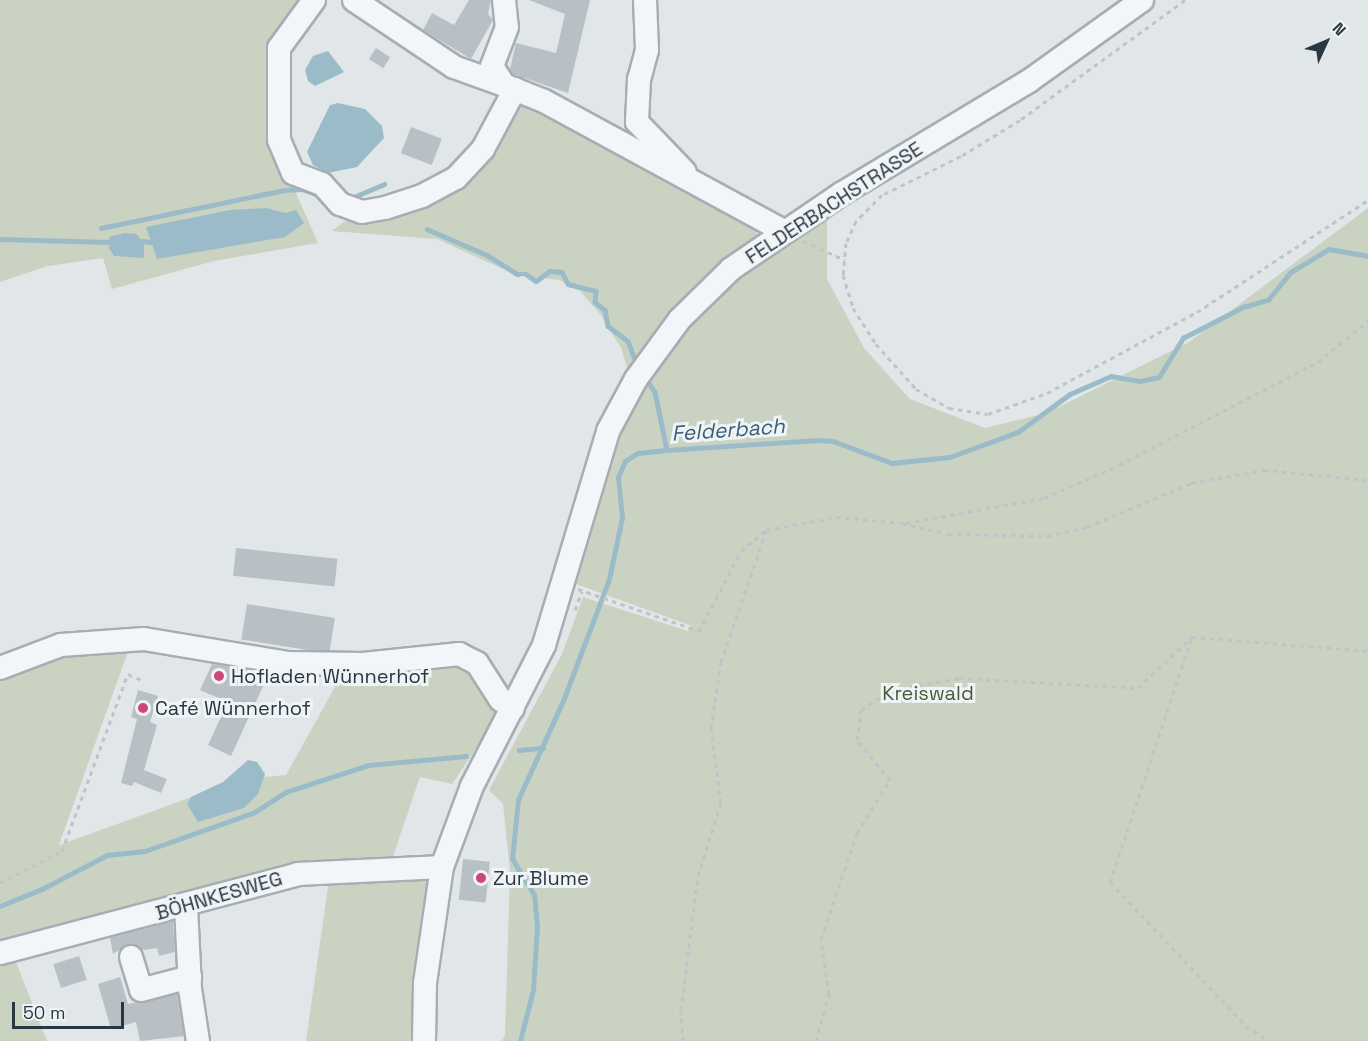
<!DOCTYPE html>
<meta charset="utf-8">
<style>
body{margin:0}
#map{position:relative;width:1368px;height:1041px;overflow:hidden;background:#e1e6e9;font-family:"Space Grotesk",sans-serif}
div>[style]{position:absolute}
.green>*{inset:0;background:#cad3c2}
.water>*{inset:0;background:#9cbbc9}
.stream>*{height:4.5px;margin:-2.25px;padding:0 2.25px;transform-origin:2.25px;border-radius:2.25px;background:#9cbbc9}
.building>*{inset:0;background:#b8c0c6;transform-origin:0 0}
.path>*{height:3px;margin-top:-1.5px;transform-origin:0;background:repeating-linear-gradient(90deg,#bec4c8 0 4.5px,transparent 0 9px)}
.roads{filter:drop-shadow(2px 0 #a6aeb3) drop-shadow(-2px 0 #a6aeb3) drop-shadow(0 2px #a6aeb3) drop-shadow(0 -2px #a6aeb3)}
.minor>*{height:22px;margin:-11px;padding:0 11px;transform-origin:11px;border-radius:11px;background:#f3f6f8}
.dots>*{width:16px;height:16px;translate:-50% -50%;box-sizing:border-box;border:3px solid #f0f4f7;border-radius:50%}
span{translate:-50% -50%;white-space:nowrap;text-align:center;line-height:1.15;-webkit-text-stroke:6px #f0f4f7;paint-order:stroke}
.street-label{font-size:20px;color:#293741}
.poi-label{font-size:20px;color:#293741}
.left{translate:0 -50%;text-align:left}
.park-label{font-size:20px;color:#465c37}
.water-label{font-size:21px;color:#345f74;font-style:italic}
.north{position:absolute;left:1296px;top:12px;width:60px;height:60px;-webkit-text-stroke:4px #f0f4f7;paint-order:stroke;rotate:46deg;font-size:16px;font-weight:700;line-height:24px;text-align:center;color:#293741}
.north::after{content:'';display:block;margin:auto;width:21px;height:27px;background:#293741;clip-path:polygon(50% 0,100% 100%,50% 72%,0 100%)}
.scale{position:absolute;left:12px;top:1002px;width:112px;height:27px;box-sizing:border-box;border:3px solid #293741;border-top:0;padding-left:8px;font-size:18px;line-height:21px;white-space:nowrap;color:#293741;-webkit-text-stroke:4px #f0f4f7;paint-order:stroke}
</style>
<div id="map">
<div class="green">
<div style="clip-path:polygon(0 0,305px 0,272px 49px,291px 182px,318px 243px,214px 261px,112px 289px,103px 258px,48px 266px,0 282px)"></div>
<div style="clip-path:polygon(518px 98px,756px 226px,757px 236px,628px 371px,621px 348px,600px 314px,580px 291px,560px 280px,518px 276px,437px 239px,332px 231px,349px 218px,418px 204px)"></div>
<div style="clip-path:polygon(847px 198px,827px 221px,827px 279px,864px 348px,910px 399px,985px 428px,1047px 413px,1189px 342px,1368px 208px,1368px 1041px,502px 1041px,505px 1035px,510px 871px,503px 804px,489px 790px,562px 654px,583px 597px,688px 631px,692px 626px,573px 583px,611px 438px,688px 324px,734px 278px)"></div>
<div style="clip-path:polygon(131px 643px,59px 845px,242px 779px,286px 775px,345px 669px,461px 658px,501px 712px,452px 784px,420px 777px,390px 865px,0 947px,0 672px,30px 658px)"></div>
<div style="clip-path:polygon(429px 875px,415px 1041px,306px 1041px,329px 880px)"></div>
<div style="clip-path:polygon(12px 952px,47px 1041px,0 1041px,0 955px)"></div>
</div>
<div class="water">
<div style="clip-path:polygon(328px 51px,344px 72px,315px 86px,308px 81px,305px 70px,313px 56px)"></div>
<div style="clip-path:polygon(338px 103px,365px 109px,382px 126px,384px 138px,357px 167px,328px 173px,313px 165px,307px 152px,330px 105px)"></div>
<div style="clip-path:polygon(266px 208px,286px 213px,296px 210px,304px 223px,285px 237px,157px 259px,146px 227px,230px 210px)"></div>
<div style="clip-path:polygon(124px 233px,137px 234px,144px 245px,144px 258px,114px 256px,109px 248px,109px 237px)"></div>
<div style="clip-path:polygon(248px 760px,257px 762px,265px 774px,258px 794px,244px 808px,198px 822px,187px 804px,191px 797px,223px 782px)"></div>
</div>
<div class="stream">
<div style="left:349px;top:199px;width:38px;rotate:-23deg"></div>
<div style="left:101px;top:228px;width:187px;rotate:-11.7deg"></div>
<div style="left:284px;top:190px;width:18px;rotate:-3deg"></div>
<div style="left:302px;top:189px;width:20px;rotate:20deg"></div>
<div style="left:427px;top:229px;width:65px;rotate:23.4deg"></div>
<div style="left:487px;top:255px;width:36px;rotate:32deg"></div>
<div style="left:517px;top:274px;width:9px"></div>
<div style="left:526px;top:274px;width:12px;rotate:35deg"></div>
<div style="left:536px;top:281px;width:17px;rotate:-36deg"></div>
<div style="left:550px;top:271px;width:12px;rotate:5deg"></div>
<div style="left:562px;top:272px;width:13px;rotate:63deg"></div>
<div style="left:568px;top:284px;width:29px;rotate:14deg"></div>
<div style="left:596px;top:291px;width:11px;rotate:95deg"></div>
<div style="left:595px;top:302px;width:13px;rotate:39deg"></div>
<div style="left:605px;top:310px;width:16px;rotate:79deg"></div>
<div style="left:608px;top:326px;width:25px;rotate:37deg"></div>
<div style="left:628px;top:341px;width:28px;rotate:69deg"></div>
<div style="left:0;top:239px;width:109px;rotate:1.6deg"></div>
<div style="left:141px;top:241px;width:10px;rotate:6deg"></div>
<div style="left:646px;top:379px;width:16px;rotate:55deg"></div>
<div style="left:655px;top:392px;width:59px;rotate:78.3deg"></div>
<div style="left:519px;top:750px;width:24px;rotate:-5deg"></div>
<div style="left:0;top:906px;width:45px;rotate:-22deg"></div>
<div style="left:42px;top:889px;width:73px;rotate:-27.6deg"></div>
<div style="left:107px;top:855px;width:38px;rotate:-6deg"></div>
<div style="left:145px;top:851px;width:117px;rotate:-19.5deg"></div>
<div style="left:255px;top:812px;width:37px;rotate:-33deg"></div>
<div style="left:286px;top:792px;width:87px;rotate:-18deg"></div>
<div style="left:369px;top:765px;width:97px;rotate:-5.3deg"></div>
<div style="left:520px;top:1041px;width:53px;rotate:-75.7deg"></div>
<div style="left:533px;top:990px;width:63px;rotate:-86.4deg"></div>
<div style="left:537px;top:927px;width:32px;rotate:-95deg"></div>
<div style="left:534px;top:895px;width:42px;rotate:-121.4deg"></div>
<div style="left:512px;top:859px;width:59px;rotate:-84.2deg"></div>
<div style="left:518px;top:800px;width:109px;rotate:-65.6deg"></div>
<div style="left:563px;top:701px;width:130px;rotate:-69.3deg"></div>
<div style="left:609px;top:579px;width:62px;rotate:-78deg"></div>
<div style="left:622px;top:518px;width:41px;rotate:-95.6deg"></div>
<div style="left:618px;top:477px;width:17px;rotate:-66deg"></div>
<div style="left:625px;top:461px;width:15px;rotate:-32deg"></div>
<div style="left:638px;top:453px;width:29px;rotate:-6deg"></div>
<div style="left:667px;top:450px;width:151px;rotate:-3.8deg"></div>
<div style="left:818px;top:440px;width:15px;rotate:4deg"></div>
<div style="left:833px;top:441px;width:63px;rotate:20.4deg"></div>
<div style="left:892px;top:463px;width:58px;rotate:-5.9deg"></div>
<div style="left:950px;top:457px;width:72px;rotate:-20.2deg"></div>
<div style="left:1018px;top:432px;width:64px;rotate:-36.2deg"></div>
<div style="left:1070px;top:394px;width:45px;rotate:-23.7deg"></div>
<div style="left:1111px;top:376px;width:29px;rotate:10deg"></div>
<div style="left:1140px;top:381px;width:19px;rotate:-12deg"></div>
<div style="left:1159px;top:377px;width:46px;rotate:-58.4deg"></div>
<div style="left:1183px;top:338px;width:68px;rotate:-27.3deg"></div>
<div style="left:1243px;top:307px;width:26px;rotate:-16deg"></div>
<div style="left:1268px;top:300px;width:36px;rotate:-51deg"></div>
<div style="left:1291px;top:272px;width:44px;rotate:-31.2deg"></div>
<div style="left:1329px;top:249px;width:40px;rotate:10deg"></div>
</div>
<div class="building">
<div style="clip-path:polygon(469px 0,491px 0,488px 14px,493px 20px,471px 59px,423px 30px,432px 13px,454px 25px)"></div>
<div style="clip-path:polygon(529px 0,590px 0,568px 93px,513px 74px,510px 69px,516px 43px,556px 53px,565px 14px)"></div>
<div style="left:376px;top:48px;width:17px;height:13px;rotate:33deg"></div>
<div style="left:411px;top:127px;width:33px;height:28px;rotate:21deg"></div>
<div style="left:236px;top:548px;width:102px;height:28px;rotate:6deg"></div>
<div style="left:247px;top:604px;width:89px;height:36px;rotate:9deg"></div>
<div style="clip-path:polygon(212px 664px,244px 669px,266px 680px,231px 756px,208px 745px,228px 702px,200px 690px)"></div>
<div style="clip-path:polygon(138px 690px,158px 696px,150px 722px,157px 725px,144px 770px,167px 779px,161px 793px,134px 782px,132px 786px,121px 783px,137px 719px,131px 717px)"></div>
<div style="left:463px;top:859px;width:27px;height:41px;rotate:6deg"></div>
<div style="clip-path:polygon(173px 921px,175px 952px,159px 956px,157px 948px,145px 950px,128px 944px,113px 954px,110px 938px)"></div>
<div style="left:79px;top:956px;width:25px;height:27px;rotate:72deg"></div>
<div style="clip-path:polygon(120px 977px,128px 1004px,177px 994px,184px 1036px,140px 1041px,136px 1022px,111px 1029px,98px 984px)"></div>
</div>
<div class="path">
<div style="left:1185px;top:0;width:204px;rotate:144deg"></div>
<div style="left:1020px;top:120px;width:69px;rotate:148.6deg"></div>
<div style="left:961px;top:156px;width:88px;rotate:153.7deg"></div>
<div style="left:882px;top:195px;width:37px;rotate:135deg"></div>
<div style="left:856px;top:221px;width:24px;rotate:114deg"></div>
<div style="left:846px;top:243px;width:32px;rotate:95deg"></div>
<div style="left:843px;top:275px;width:34px;rotate:73deg"></div>
<div style="left:853px;top:308px;width:43px;rotate:57.4deg"></div>
<div style="left:876px;top:344px;width:60px;rotate:48.4deg"></div>
<div style="left:916px;top:389px;width:38px;rotate:30deg"></div>
<div style="left:949px;top:408px;width:39px;rotate:9deg"></div>
<div style="left:988px;top:414px;width:63px;rotate:-19.6deg"></div>
<div style="left:1047px;top:393px;width:170px;rotate:-28.4deg"></div>
<div style="left:1197px;top:312px;width:204px;rotate:-33.2deg"></div>
<div style="left:803px;top:241px;width:46px;rotate:24.3deg"></div>
<div style="left:906px;top:523px;width:140px;rotate:-10.3deg"></div>
<div style="left:1044px;top:498px;width:82px;rotate:-23.7deg"></div>
<div style="left:1119px;top:465px;width:224px;rotate:-27.4deg"></div>
<div style="left:1318px;top:362px;width:65px;rotate:-39.4deg"></div>
<div style="left:578px;top:589px;width:128px;rotate:19.1deg"></div>
<div style="left:699px;top:631px;width:90px;rotate:-62.3deg"></div>
<div style="left:741px;top:551px;width:33px;rotate:-40deg"></div>
<div style="left:766px;top:530px;width:71px;rotate:-10.5deg"></div>
<div style="left:836px;top:517px;width:66px;rotate:5.2deg"></div>
<div style="left:902px;top:523px;width:47px;rotate:13.4deg"></div>
<div style="left:948px;top:534px;width:99px;rotate:1.2deg"></div>
<div style="left:1047px;top:536px;width:41px;rotate:-12.7deg"></div>
<div style="left:1087px;top:527px;width:113px;rotate:-22.9deg"></div>
<div style="left:1191px;top:483px;width:74px;rotate:-10.1deg"></div>
<div style="left:1264px;top:470px;width:104px;rotate:5.5deg"></div>
<div style="left:575px;top:610px;width:20px;rotate:-70deg"></div>
<div style="left:1191px;top:639px;width:256px;rotate:108.4deg"></div>
<div style="left:1110px;top:882px;width:198px;rotate:46.6deg"></div>
<div style="left:1246px;top:1026px;width:27px;rotate:34deg"></div>
<div style="left:0;top:883px;width:70px;rotate:-27.3deg"></div>
<div style="left:62px;top:851px;width:189px;rotate:-69.6deg"></div>
<div style="left:128px;top:674px;width:17px;rotate:24deg"></div>
<div style="left:683px;top:1041px;width:31px;rotate:-94deg"></div>
<div style="left:681px;top:1010px;width:135px;rotate:-82.8deg"></div>
<div style="left:698px;top:876px;width:77px;rotate:-72.5deg"></div>
<div style="left:721px;top:803px;width:76px;rotate:-97.6deg"></div>
<div style="left:711px;top:728px;width:67px;rotate:-81.4deg"></div>
<div style="left:721px;top:662px;width:139px;rotate:-71deg"></div>
<div style="left:816px;top:1041px;width:49px;rotate:-74.5deg"></div>
<div style="left:829px;top:994px;width:56px;rotate:-98.3deg"></div>
<div style="left:821px;top:939px;width:112px;rotate:-71.2deg"></div>
<div style="left:857px;top:833px;width:62px;rotate:-58.1deg"></div>
<div style="left:890px;top:780px;width:52px;rotate:-129.5deg"></div>
<div style="left:857px;top:740px;width:30px;rotate:-82deg"></div>
<div style="left:861px;top:710px;width:37px;rotate:-33deg"></div>
<div style="left:892px;top:690px;width:68px;rotate:-10.2deg"></div>
<div style="left:959px;top:678px;width:179px;rotate:3.2deg"></div>
<div style="left:1138px;top:688px;width:74px;rotate:-43.4deg"></div>
<div style="left:1192px;top:637px;width:177px;rotate:4.5deg"></div>
</div>
<div class="roads">
<div class="minor">
<div style="left:314px;top:0;width:59px;rotate:126.1deg"></div>
<div style="left:279px;top:48px;width:92px;rotate:90deg"></div>
<div style="left:279px;top:140px;width:36px;rotate:67deg"></div>
<div style="left:293px;top:173px;width:31px;rotate:21deg"></div>
<div style="left:322px;top:184px;width:27px;rotate:48deg"></div>
<div style="left:340px;top:204px;width:23px;rotate:20deg"></div>
<div style="left:362px;top:212px;width:23px;rotate:-10deg"></div>
<div style="left:385px;top:208px;width:39px;rotate:-18deg"></div>
<div style="left:422px;top:196px;width:38px;rotate:-28deg"></div>
<div style="left:456px;top:178px;width:40px;rotate:-47deg"></div>
<div style="left:483px;top:149px;width:68px;rotate:-61.9deg"></div>
<div style="left:354px;top:0;width:120px;rotate:33.8deg"></div>
<div style="left:454px;top:67px;width:53px;rotate:19.8deg"></div>
<div style="left:504px;top:0;width:27px;rotate:84deg"></div>
<div style="left:507px;top:27px;width:42px;rotate:111deg"></div>
<div style="left:492px;top:66px;width:22px;rotate:58deg"></div>
<div style="left:504px;top:85px;width:43px;rotate:21.8deg"></div>
<div style="left:544px;top:101px;width:272px;rotate:28.5deg"></div>
<div style="left:645px;top:0;width:50px;rotate:87.7deg"></div>
<div style="left:647px;top:50px;width:30px;rotate:105deg"></div>
<div style="left:639px;top:79px;width:43px;rotate:92.7deg"></div>
<div style="left:637px;top:122px;width:69px;rotate:46.2deg"></div>
<div style="left:0;top:668px;width:65px;rotate:-20.7deg"></div>
<div style="left:61px;top:645px;width:83px;rotate:-4.1deg"></div>
<div style="left:144px;top:639px;width:145px;rotate:9.5deg"></div>
<div style="left:287px;top:663px;width:76px;rotate:0.8deg"></div>
<div style="left:363px;top:664px;width:97px;rotate:-5.9deg"></div>
<div style="left:459px;top:654px;width:20px;rotate:27deg"></div>
<div style="left:477px;top:663px;width:43px;rotate:57.4deg"></div>
<div style="left:500px;top:699px;width:16px;rotate:38deg"></div>
<div style="left:186px;top:906px;width:83px;rotate:87.2deg"></div>
<div style="left:190px;top:989px;width:53px;rotate:81.3deg"></div>
<div style="left:0;top:953px;width:308px;rotate:-14.8deg"></div>
<div style="left:298px;top:874px;width:144px;rotate:-2.8deg"></div>
<div style="left:131px;top:957px;width:34px;rotate:73deg"></div>
<div style="left:141px;top:990px;width:51px;rotate:-14.9deg"></div>
<div style="left:424px;top:1041px;width:58px;rotate:-89deg"></div>
<div style="left:425px;top:983px;width:117px;rotate:-81.7deg"></div>
<div style="left:442px;top:867px;width:86px;rotate:-69.7deg"></div>
<div style="left:472px;top:786px;width:158px;rotate:-62.9deg"></div>
<div style="left:544px;top:645px;width:223px;rotate:-73.3deg"></div>
<div style="left:608px;top:431px;width:59px;rotate:-61.7deg"></div>
<div style="left:636px;top:379px;width:74px;rotate:-53.7deg"></div>
<div style="left:680px;top:319px;width:71px;rotate:-44.4deg"></div>
<div style="left:731px;top:269px;width:133px;rotate:-34.3deg"></div>
<div style="left:841px;top:194px;width:219px;rotate:-31deg"></div>
<div style="left:1029px;top:81px;width:139px;rotate:-35.6deg"></div>
</div>
</div>
<div class="dots">
<div style="left:219px;top:676px;background:#cc4879"></div>
<div style="left:143px;top:708px;background:#cc4879"></div>
<div style="left:481px;top:878px;background:#cc4879"></div>
</div>
<div class="street-label">
<span style="left:834px;top:203px;rotate:-33deg">FELDERBACHSTRASSE</span>
<span style="left:219px;top:896px;rotate:-16deg">BÖHNKESWEG</span>
</div>
<div class="poi-label">
<span class="left" style="left:231px;top:676px">Hofladen Wünnerhof</span>
<span class="left" style="left:155px;top:708px">Café Wünnerhof</span>
<span class="left" style="left:493px;top:878px">Zur Blume</span>
</div>
<div class="park-label">
<span style="left:928px;top:693px">Kreiswald</span>
</div>
<div class="water-label">
<span style="left:728px;top:430px;rotate:-4deg">Felderbach</span>
</div>
<div class="north">N</div>
<div class="scale">50 m</div>
</div>
